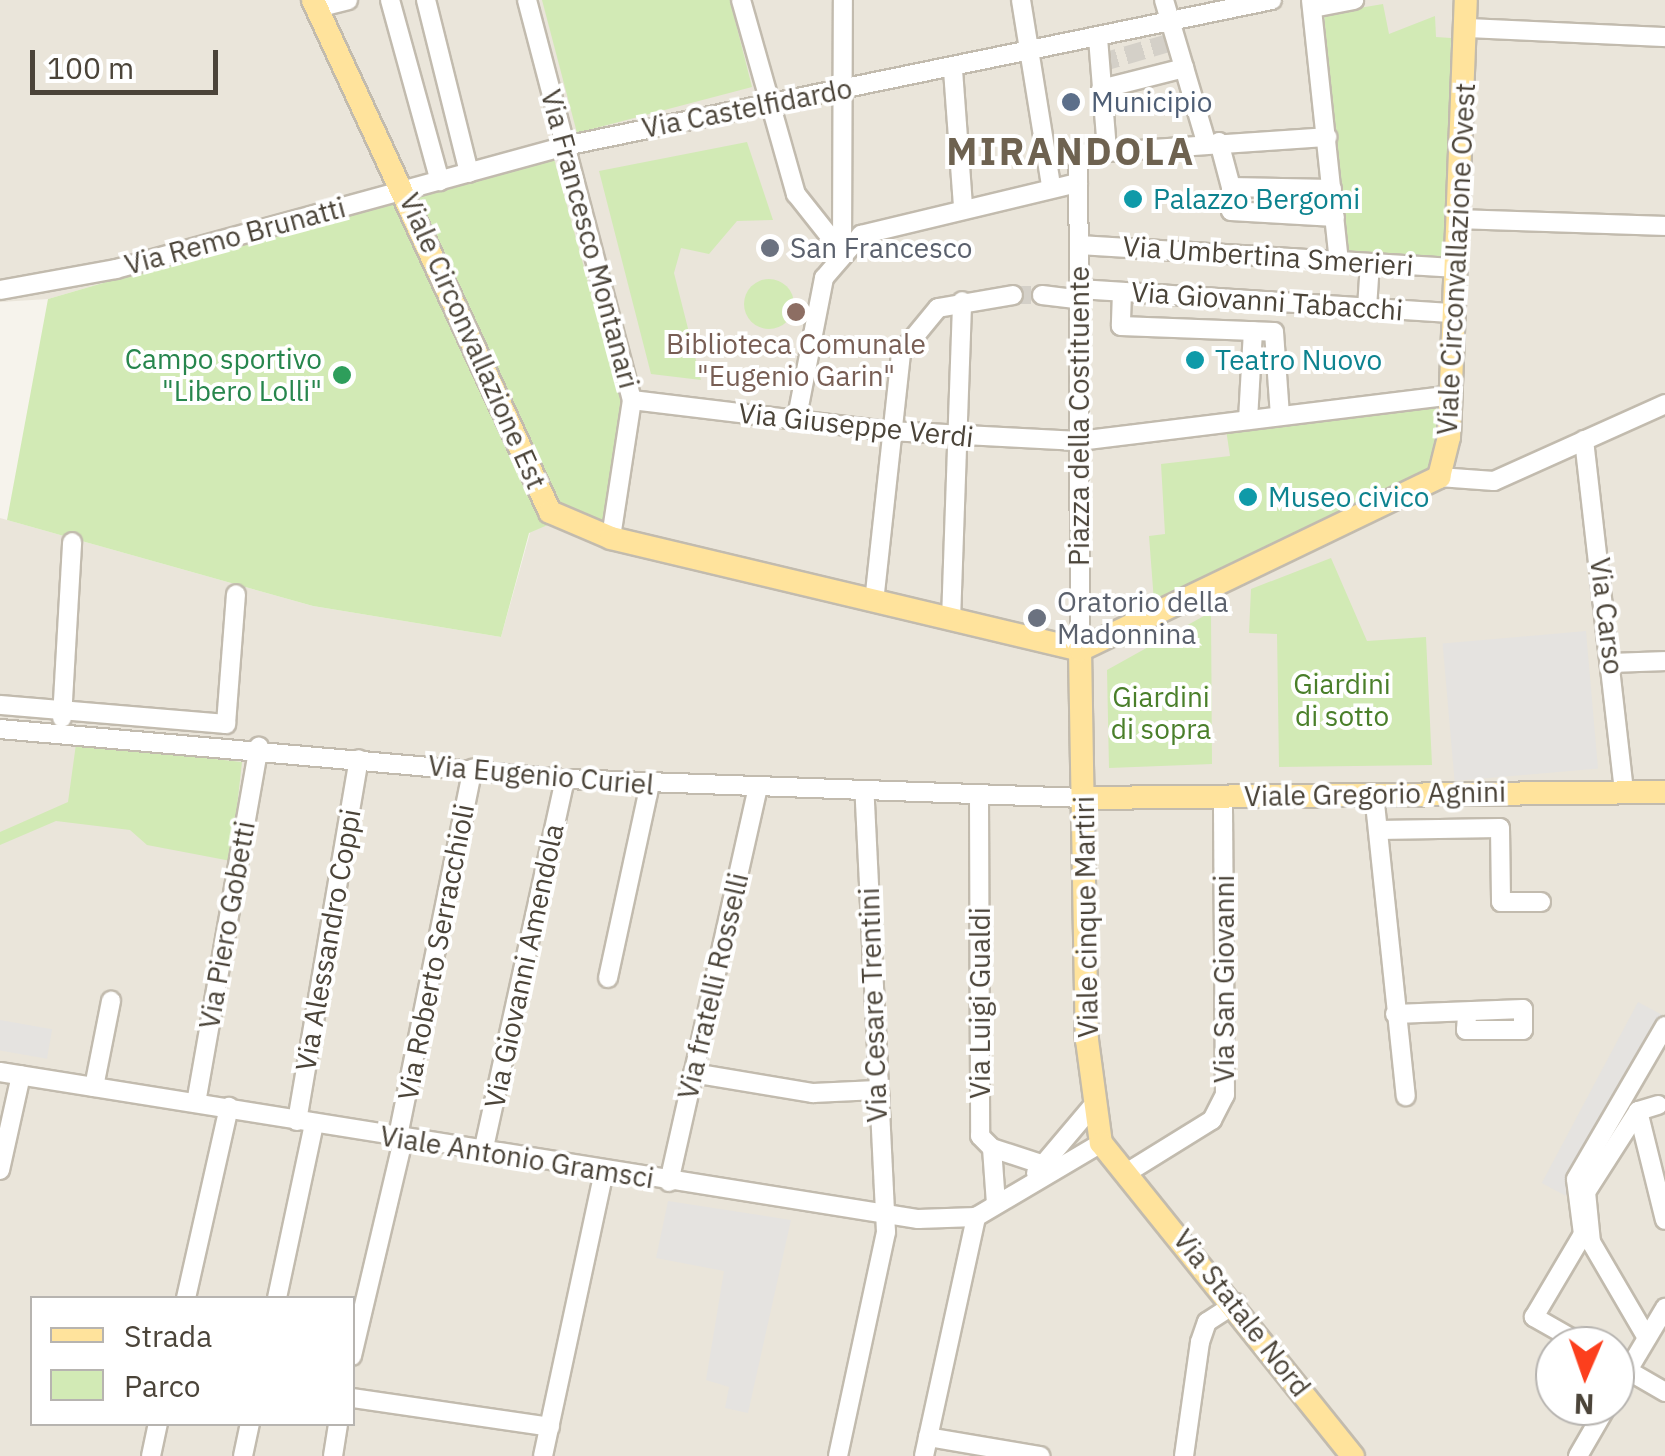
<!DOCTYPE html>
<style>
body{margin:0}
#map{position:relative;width:1665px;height:1456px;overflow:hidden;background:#f6f3ec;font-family:"IBM Plex Sans",sans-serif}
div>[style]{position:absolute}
.residential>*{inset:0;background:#eae5da}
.green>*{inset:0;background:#d2eab5}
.round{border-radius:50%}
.parking>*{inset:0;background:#e5e3e0;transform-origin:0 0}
.minor-tunnel>*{height:18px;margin-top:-9px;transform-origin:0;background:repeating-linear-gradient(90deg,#d4d0c8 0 18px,transparent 0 27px)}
.roads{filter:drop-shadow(2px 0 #c2bbae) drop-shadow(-2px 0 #c2bbae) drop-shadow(0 2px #c2bbae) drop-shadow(0 -2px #c2bbae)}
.minor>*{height:18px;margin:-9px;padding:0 9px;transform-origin:9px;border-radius:9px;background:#fff}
.major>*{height:22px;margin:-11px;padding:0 11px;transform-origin:11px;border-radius:11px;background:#ffe39c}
.dots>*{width:28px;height:28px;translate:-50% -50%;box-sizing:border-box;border:5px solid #fff;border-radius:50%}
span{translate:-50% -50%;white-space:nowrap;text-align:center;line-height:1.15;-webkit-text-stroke:8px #fff;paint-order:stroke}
.service-label{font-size:28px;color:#4e5e75}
.left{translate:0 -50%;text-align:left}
.street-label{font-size:28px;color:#4b4439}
.culture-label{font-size:28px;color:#0d838f}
.worship-label{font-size:28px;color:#5b616d}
.education-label{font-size:28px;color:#785e54}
.leisure-label{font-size:28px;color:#27864d}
.right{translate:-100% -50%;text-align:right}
.park-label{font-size:28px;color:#4a7f2a}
.district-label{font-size:38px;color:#6e6250;font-weight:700;letter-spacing:2.5px}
.legend{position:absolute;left:30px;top:1296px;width:325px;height:130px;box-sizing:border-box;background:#fff;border:2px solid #b7b4b0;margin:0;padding:12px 18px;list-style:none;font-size:30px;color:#4b4439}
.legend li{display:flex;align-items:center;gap:20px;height:50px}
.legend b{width:50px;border:2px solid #b7b4b0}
.north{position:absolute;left:1535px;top:1326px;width:100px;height:100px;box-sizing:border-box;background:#fff;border:2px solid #b7b4b0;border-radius:50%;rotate:182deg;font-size:28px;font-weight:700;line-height:40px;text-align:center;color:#4b4439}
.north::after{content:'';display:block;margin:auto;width:35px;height:45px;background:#fc3f1d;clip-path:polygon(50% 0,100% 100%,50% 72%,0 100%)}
.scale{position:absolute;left:30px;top:50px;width:188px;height:45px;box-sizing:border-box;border:5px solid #4b4439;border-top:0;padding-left:12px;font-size:30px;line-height:35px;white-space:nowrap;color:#4b4439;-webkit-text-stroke:8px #fff;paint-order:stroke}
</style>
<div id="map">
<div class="residential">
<div style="clip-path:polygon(evenodd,0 0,1665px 0,1665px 1456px,0 1456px,0 518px,313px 606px,501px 637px,530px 533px,405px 195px,48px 299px,0 302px,0 0,32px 1298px,352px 1298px,352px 1424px,32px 1424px,32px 1298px,0 0,1555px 1346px,1615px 1346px,1615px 1406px,1555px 1406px,1555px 1346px)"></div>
</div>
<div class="green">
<div style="clip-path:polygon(542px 0,730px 0,752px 87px,577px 133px)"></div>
<div style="clip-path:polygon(1383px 4px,1389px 34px,1435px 16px,1436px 37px,1451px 38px,1446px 261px,1346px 256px,1324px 14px)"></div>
<div style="clip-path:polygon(747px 142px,773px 220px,737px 221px,709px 254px,681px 248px,674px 273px,701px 380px,651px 374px,599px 171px)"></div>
<div style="clip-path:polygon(553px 155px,624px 412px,611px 538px,550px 512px,407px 190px)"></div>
<div style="clip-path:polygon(405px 195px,550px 524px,529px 533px,501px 637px,313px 606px,7px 520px,48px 299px)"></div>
<div class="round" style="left:744px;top:279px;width:50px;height:50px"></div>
<div style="clip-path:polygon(1441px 399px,1429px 472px,1155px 615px,1149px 536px,1165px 534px,1161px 464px,1230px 456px,1225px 423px)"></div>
<div style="clip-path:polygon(1331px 558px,1367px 641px,1426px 637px,1432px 765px,1279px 767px,1277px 634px,1249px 633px,1251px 589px)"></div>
<div style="clip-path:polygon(1211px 612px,1212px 764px,1109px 768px,1107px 670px)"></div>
<div style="clip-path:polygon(76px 744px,242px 762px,231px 861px,147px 845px,130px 830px,56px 821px,0 845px,0 832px,68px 802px)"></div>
</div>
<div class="parking">
<div style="left:1586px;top:631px;width:138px;height:144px;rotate:85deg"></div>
<div style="left:1638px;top:1002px;width:27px;height:205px;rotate:28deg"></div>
<div style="left:0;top:1020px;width:53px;height:30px;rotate:10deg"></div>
<div style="clip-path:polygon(668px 1201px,791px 1220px,748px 1413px,725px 1408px,729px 1387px,706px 1380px,724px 1271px,656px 1258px)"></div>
</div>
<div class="minor-tunnel">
<div style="left:1100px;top:63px;width:78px;rotate:-16.3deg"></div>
<div style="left:1013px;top:295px;width:29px"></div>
</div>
<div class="roads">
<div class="minor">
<div style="left:390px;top:0;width:188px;rotate:74.6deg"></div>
<div style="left:426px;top:0;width:178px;rotate:76deg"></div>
<div style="left:527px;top:0;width:414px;rotate:75.3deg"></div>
<div style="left:632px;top:400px;width:140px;rotate:98.7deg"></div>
<div style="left:741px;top:0;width:202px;rotate:74.2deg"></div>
<div style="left:796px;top:194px;width:74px;rotate:51.6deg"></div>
<div style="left:1021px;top:0;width:188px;rotate:80.8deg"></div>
<div style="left:1164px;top:0;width:148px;rotate:73.5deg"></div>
<div style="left:1311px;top:0;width:262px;rotate:83.9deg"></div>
<div style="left:317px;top:8px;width:32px;rotate:-14deg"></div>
<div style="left:1313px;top:8px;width:42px;rotate:-11deg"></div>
<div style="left:1466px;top:28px;width:199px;rotate:2.6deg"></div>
<div style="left:1098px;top:38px;width:113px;rotate:85.4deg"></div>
<div style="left:953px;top:70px;width:135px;rotate:85.8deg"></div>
<div style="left:1101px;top:89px;width:86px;rotate:-14.2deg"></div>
<div style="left:1219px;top:142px;width:47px;rotate:75.1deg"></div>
<div style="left:1332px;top:189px;width:101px;rotate:-178.9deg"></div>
<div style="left:1231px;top:187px;width:24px;rotate:90deg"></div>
<div style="left:1231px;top:211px;width:104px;rotate:3.3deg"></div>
<div style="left:1458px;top:219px;width:207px;rotate:1.9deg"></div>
<div style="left:1079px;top:245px;width:379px;rotate:3.5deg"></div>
<div style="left:842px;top:252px;width:252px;rotate:-89.8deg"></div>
<div style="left:1079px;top:289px;width:376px;rotate:3.7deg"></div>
<div style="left:0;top:290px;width:118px;rotate:-10.3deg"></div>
<div style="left:116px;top:269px;width:466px;rotate:-15.3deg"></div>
<div style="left:565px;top:146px;width:722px;rotate:-11.67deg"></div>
<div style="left:1122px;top:292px;width:34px;rotate:92deg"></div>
<div style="left:1121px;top:326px;width:153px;rotate:2.2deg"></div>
<div style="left:1274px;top:332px;width:83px;rotate:85.9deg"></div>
<div style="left:1042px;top:295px;width:38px;rotate:7deg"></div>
<div style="left:1367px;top:308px;width:45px;rotate:-86.2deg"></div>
<div style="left:632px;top:400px;width:259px;rotate:6.9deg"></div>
<div style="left:889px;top:431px;width:190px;rotate:3deg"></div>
<div style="left:1079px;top:441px;width:375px;rotate:-7deg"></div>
<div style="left:1248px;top:420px;width:89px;rotate:-86.8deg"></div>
<div style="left:796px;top:422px;width:147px;rotate:-79deg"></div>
<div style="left:824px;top:278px;width:57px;rotate:-49.3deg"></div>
<div style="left:861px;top:235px;width:223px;rotate:-13.5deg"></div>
<div style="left:1584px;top:440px;width:354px;rotate:83.5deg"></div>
<div style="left:1439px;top:477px;width:55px;rotate:4.2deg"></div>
<div style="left:1494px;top:481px;width:188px;rotate:-24.2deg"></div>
<div style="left:874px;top:602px;width:250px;rotate:-83.8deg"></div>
<div style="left:901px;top:353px;width:58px;rotate:-50.6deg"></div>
<div style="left:938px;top:308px;width:76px;rotate:-9.8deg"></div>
<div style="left:951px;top:620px;width:319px;rotate:-88deg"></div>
<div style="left:1080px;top:650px;width:496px;rotate:-90.2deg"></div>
<div style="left:1078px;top:154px;width:250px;rotate:-3.9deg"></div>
<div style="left:1613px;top:663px;width:52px;rotate:-2.2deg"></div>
<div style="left:0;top:705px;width:227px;rotate:4.8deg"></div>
<div style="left:226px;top:724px;width:130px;rotate:-85.6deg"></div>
<div style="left:62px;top:718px;width:176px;rotate:-86.7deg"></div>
<div style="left:0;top:729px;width:567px;rotate:5.06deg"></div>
<div style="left:565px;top:779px;width:519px;rotate:2.1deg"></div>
<div style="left:1374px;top:794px;width:304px;rotate:84deg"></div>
<div style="left:979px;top:797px;width:339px;rotate:89.8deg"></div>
<div style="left:980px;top:1136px;width:17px;rotate:45deg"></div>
<div style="left:992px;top:1148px;width:56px;rotate:85.9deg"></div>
<div style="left:1378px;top:830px;width:122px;rotate:-0.9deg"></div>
<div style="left:1500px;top:828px;width:74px;rotate:89.2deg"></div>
<div style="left:1501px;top:902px;width:40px"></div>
<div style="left:608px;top:978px;width:198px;rotate:-77.8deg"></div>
<div style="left:1395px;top:1014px;width:128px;rotate:-2.2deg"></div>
<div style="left:1523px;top:1009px;width:21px;rotate:90deg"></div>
<div style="left:1523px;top:1030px;width:57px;rotate:180deg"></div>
<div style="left:1466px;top:1030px;width:16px;rotate:-86deg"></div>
<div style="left:0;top:1072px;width:930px;rotate:9.1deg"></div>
<div style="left:918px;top:1219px;width:58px;rotate:-2deg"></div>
<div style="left:976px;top:1217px;width:145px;rotate:-30.6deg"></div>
<div style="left:693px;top:1073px;width:122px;rotate:9.5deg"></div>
<div style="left:813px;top:1093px;width:64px;rotate:-2.7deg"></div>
<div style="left:94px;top:1087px;width:88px;rotate:-78.8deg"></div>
<div style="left:196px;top:1103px;width:362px;rotate:-80deg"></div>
<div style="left:1658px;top:1105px;width:21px;rotate:163deg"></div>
<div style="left:1638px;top:1111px;width:112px;rotate:76.1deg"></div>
<div style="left:1638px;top:1111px;width:96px;rotate:122.7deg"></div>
<div style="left:1586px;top:1192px;width:50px;rotate:84.3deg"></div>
<div style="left:1591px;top:1242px;width:111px;rotate:59.7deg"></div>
<div style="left:297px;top:1121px;width:367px;rotate:-80.3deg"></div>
<div style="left:398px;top:1136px;width:375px;rotate:-78.5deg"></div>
<div style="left:992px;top:1148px;width:55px;rotate:18.1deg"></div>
<div style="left:483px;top:1152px;width:382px;rotate:-77.6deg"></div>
<div style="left:0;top:1170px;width:97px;rotate:-77.5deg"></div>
<div style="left:1128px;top:1172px;width:99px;rotate:-31.8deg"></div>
<div style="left:1212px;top:1120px;width:28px;rotate:-63deg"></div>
<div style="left:1225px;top:1095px;width:299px;rotate:-90.4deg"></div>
<div style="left:1036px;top:1173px;width:85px;rotate:-49.8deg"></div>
<div style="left:669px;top:1182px;width:402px;rotate:-77.3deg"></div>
<div style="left:186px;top:1298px;width:196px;rotate:-77.3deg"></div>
<div style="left:277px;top:1298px;width:178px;rotate:-78deg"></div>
<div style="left:1585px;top:1346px;width:59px;rotate:-150.4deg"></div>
<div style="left:1534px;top:1317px;width:96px;rotate:-59.4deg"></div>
<div style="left:1583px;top:1234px;width:55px;rotate:-97.3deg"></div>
<div style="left:1576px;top:1179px;width:177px;rotate:-59.8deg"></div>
<div style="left:352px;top:1356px;width:226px;rotate:-76.7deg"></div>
<div style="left:1615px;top:1363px;width:58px;rotate:30.1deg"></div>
<div style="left:1615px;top:1392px;width:98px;rotate:-59.2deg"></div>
<div style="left:352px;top:1398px;width:200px;rotate:8.3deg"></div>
<div style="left:928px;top:1437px;width:114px;rotate:9.6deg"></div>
<div style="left:151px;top:1456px;width:33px;rotate:-78deg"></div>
<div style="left:243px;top:1456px;width:33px;rotate:-78deg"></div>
<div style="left:333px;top:1456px;width:32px;rotate:-81deg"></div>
<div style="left:543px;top:1456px;width:291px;rotate:-77.9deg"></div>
<div style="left:838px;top:1456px;width:229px;rotate:-77.9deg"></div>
<div style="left:886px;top:1232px;width:437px;rotate:-92.8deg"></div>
<div style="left:924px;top:1456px;width:245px;rotate:-77.7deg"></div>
<div style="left:1184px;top:1456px;width:115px;rotate:-82deg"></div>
<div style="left:1200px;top:1342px;width:21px;rotate:-71deg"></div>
<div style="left:1207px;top:1322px;width:35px;rotate:-33deg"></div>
<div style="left:1578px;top:1456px;width:58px;rotate:-59.9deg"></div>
</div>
<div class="major">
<div style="left:313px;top:0;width:564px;rotate:65.16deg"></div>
<div style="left:550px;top:512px;width:66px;rotate:23.1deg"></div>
<div style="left:611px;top:538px;width:482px;rotate:13.4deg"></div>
<div style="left:1080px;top:650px;width:390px;rotate:89deg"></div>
<div style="left:1087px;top:1040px;width:104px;rotate:82.3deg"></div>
<div style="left:1101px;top:1143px;width:402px;rotate:51.2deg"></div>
<div style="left:1080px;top:650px;width:399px;rotate:-25.7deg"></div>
<div style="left:1439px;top:477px;width:41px;rotate:-76deg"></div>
<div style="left:1449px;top:437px;width:437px;rotate:-87.8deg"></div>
<div style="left:1084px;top:798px;width:581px;rotate:-0.59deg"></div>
</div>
</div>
<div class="dots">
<div style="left:1071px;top:102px;background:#5c6f8a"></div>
<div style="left:1133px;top:199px;background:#0f9aa8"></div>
<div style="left:770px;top:248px;background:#6b7280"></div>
<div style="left:796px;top:312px;background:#8d6e63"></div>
<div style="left:1195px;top:360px;background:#0f9aa8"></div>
<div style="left:342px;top:375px;background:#2e9e5b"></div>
<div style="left:1248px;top:497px;background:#0f9aa8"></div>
<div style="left:1037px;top:618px;background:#6b7280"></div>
</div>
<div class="service-label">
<span class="left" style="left:1091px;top:102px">Municipio</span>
</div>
<div class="street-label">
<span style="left:747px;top:108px;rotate:-11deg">Via Castelfidardo</span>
<span style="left:235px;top:236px;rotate:-15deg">Via Remo Brunatti</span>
<span style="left:590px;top:239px;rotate:75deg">Via Francesco Montanari</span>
<span style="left:1268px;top:256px;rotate:4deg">Via Umbertina Smerieri</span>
<span style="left:1456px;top:259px;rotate:-87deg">Viale Circonvallazione Ovest</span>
<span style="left:1267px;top:301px;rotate:4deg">Via Giovanni Tabacchi</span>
<span style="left:473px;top:341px;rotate:66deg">Viale Circonvallazione Est</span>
<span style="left:1079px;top:416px;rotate:-90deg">Piazza della Costituente</span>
<span style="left:856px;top:425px;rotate:6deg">Via Giuseppe Verdi</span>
<span style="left:1607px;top:616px;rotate:83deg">Via Carso</span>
<span style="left:541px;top:775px;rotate:5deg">Via Eugenio Curiel</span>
<span style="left:1375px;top:794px;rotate:-1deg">Viale Gregorio Agnini</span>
<span style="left:1086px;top:917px;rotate:-91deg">Viale cinque Martiri</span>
<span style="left:227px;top:925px;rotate:-80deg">Via Piero Gobetti</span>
<span style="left:328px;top:940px;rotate:-80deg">Via Alessandro Coppi</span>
<span style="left:436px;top:952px;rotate:-79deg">Via Roberto Serracchioli</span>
<span style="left:524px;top:966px;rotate:-78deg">Via Giovanni Amendola</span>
<span style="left:1224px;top:979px;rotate:-90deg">Via San Giovanni</span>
<span style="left:713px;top:986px;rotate:-77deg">Via fratelli Rosselli</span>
<span style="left:980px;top:1003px;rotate:-90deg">Via Luigi Gualdi</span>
<span style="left:873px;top:1005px;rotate:-92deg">Via Cesare Trentini</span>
<span style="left:517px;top:1157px;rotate:9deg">Viale Antonio Gramsci</span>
<span style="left:1242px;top:1313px;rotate:52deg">Via Statale Nord</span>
</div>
<div class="culture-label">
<span class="left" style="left:1153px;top:199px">Palazzo Bergomi</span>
<span class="left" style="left:1215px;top:360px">Teatro Nuovo</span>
<span class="left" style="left:1268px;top:497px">Museo civico</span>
</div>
<div class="worship-label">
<span class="left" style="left:790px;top:248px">San Francesco</span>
<span class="left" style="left:1057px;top:618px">Oratorio della<br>Madonnina</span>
</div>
<div class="education-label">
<span style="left:796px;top:360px">Biblioteca Comunale<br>"Eugenio Garin"</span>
</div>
<div class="leisure-label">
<span class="right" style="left:322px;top:375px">Campo sportivo<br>"Libero Lolli"</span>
</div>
<div class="park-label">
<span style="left:1342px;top:700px">Giardini<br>di sotto</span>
<span style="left:1161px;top:713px">Giardini<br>di sopra</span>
</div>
<div class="district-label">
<span style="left:1071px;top:151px">MIRANDOLA</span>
</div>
<ul class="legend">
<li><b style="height:12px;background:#ffe39c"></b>Strada</li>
<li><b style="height:28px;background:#d2eab5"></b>Parco</li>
</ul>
<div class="north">N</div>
<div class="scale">100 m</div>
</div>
